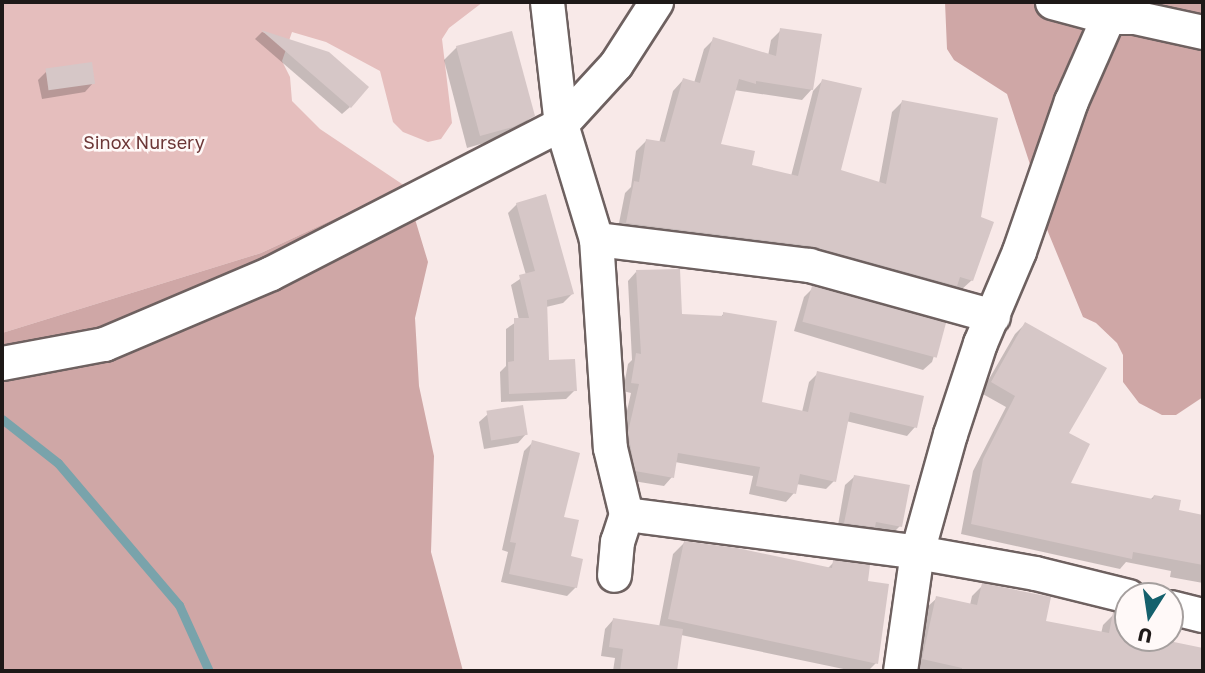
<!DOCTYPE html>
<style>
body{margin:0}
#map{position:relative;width:1205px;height:673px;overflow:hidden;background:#f8e9e8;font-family:"Golos Text",sans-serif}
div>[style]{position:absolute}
.green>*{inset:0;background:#e5bebd}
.forest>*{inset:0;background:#cfa7a6}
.shadow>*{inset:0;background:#0003}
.stream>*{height:9px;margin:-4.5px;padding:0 4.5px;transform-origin:4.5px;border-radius:4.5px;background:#79a3ab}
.building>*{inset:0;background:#d6c7c7;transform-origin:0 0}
.roads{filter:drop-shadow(2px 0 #6e6160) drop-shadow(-2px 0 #6e6160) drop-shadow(0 2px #6e6160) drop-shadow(0 -2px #6e6160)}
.minor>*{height:33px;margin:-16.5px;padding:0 16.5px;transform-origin:16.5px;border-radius:16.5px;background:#fff}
span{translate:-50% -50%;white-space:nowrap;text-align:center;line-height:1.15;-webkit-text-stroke:5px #fff9f8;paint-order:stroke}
.park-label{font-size:18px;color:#6c3636}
.frame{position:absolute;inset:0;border:4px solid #1e1918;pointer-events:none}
.north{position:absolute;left:1114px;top:582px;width:70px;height:70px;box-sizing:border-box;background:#fff9f8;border:2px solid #a59f9e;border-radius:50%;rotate:192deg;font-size:19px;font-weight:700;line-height:28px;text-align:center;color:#1e1918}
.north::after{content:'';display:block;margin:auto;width:24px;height:32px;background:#15616d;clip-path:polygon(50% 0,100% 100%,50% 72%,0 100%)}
</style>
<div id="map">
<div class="green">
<div style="clip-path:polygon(2px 2px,483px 2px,449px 28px,442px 39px,452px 123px,441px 139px,428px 142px,403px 132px,393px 122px,380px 71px,326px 42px,292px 32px,282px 61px,290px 77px,292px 101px,320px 129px,405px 186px,261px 253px,2px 333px)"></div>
</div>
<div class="forest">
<div style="clip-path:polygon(945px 2px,1203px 2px,1203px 397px,1176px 415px,1162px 415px,1139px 403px,1123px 382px,1123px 355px,1117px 343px,1096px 323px,1083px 317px,1039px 210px,1041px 198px,1007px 94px,954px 60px,947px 49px)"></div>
<div style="clip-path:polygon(405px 186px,428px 262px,415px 318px,419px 386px,434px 456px,431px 552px,463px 671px,2px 671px,2px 333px,261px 253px)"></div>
</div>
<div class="shadow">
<div style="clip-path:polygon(781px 30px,812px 89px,802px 100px,734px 90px,719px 145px,750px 167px,791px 176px,813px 91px,823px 80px,839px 171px,879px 183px,892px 112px,902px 102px,979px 219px,972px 280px,961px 290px,953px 288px,946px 295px,617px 233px,625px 193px,631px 187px,636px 151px,646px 141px,659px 143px,673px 91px,683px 80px,694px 83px,704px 49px,714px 39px,768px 56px,771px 40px)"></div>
<div style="clip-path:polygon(262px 32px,326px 53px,350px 107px,342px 114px,255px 39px)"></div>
<div style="clip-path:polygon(457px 47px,533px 115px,520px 128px,498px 139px,467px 148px,444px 60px)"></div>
<div style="clip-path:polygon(47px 71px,93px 83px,85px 92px,42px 99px,38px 80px)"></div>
<div style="clip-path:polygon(517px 204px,572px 294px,563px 303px,546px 307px,547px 362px,575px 390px,566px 399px,501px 402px,500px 372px,506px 366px,506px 329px,519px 320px,511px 285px,526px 275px,508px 213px)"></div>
<div style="clip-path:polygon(636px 272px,680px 316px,720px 318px,724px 313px,760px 403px,802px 412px,809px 382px,818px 373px,915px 427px,907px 436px,846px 421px,834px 481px,826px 489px,796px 484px,794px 493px,786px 502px,749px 494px,753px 476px,675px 462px,672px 477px,664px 486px,627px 480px,620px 442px,631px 393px,623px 391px,628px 364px,632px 360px,628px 281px)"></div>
<div style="clip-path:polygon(813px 288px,944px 324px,932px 362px,923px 370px,794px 331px,804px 297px)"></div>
<div style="clip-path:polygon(1025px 324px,1067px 434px,1068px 484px,1150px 500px,1154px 496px,1177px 512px,1203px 517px,1203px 583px,1170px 577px,1171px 571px,1126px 562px,1120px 569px,961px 534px,973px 471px,1006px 407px,981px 393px,1015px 334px)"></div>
<div style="clip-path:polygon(488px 414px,526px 434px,518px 443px,484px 449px,479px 422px)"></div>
<div style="clip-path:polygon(533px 442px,561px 518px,576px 587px,567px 596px,501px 582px,508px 552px,502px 550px,524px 451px)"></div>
<div style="clip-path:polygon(854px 477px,900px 526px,891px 535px,837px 531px,845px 485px)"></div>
<div style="clip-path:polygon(684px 543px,827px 569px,834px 562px,866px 583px,876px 663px,868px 671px,853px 671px,681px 635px,676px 671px,681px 671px,613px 671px,615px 658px,601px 656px,605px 629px,613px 620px,659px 627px,673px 554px)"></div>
<div style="clip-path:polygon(983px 585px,1044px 622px,1101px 634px,1103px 625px,1114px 614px,1128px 616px,1128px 638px,1168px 638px,1167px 643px,1203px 650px,1203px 671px,912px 670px,926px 608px,937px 598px,970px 605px,972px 596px)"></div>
</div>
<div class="stream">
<div style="left:2px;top:419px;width:71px;rotate:38.2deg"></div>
<div style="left:58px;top:463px;width:187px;rotate:49.6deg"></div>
<div style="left:179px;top:605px;width:72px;rotate:65.6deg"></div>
</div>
<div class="building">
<div style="clip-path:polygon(780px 28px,822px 34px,813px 90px,756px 81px,756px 84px,739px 79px,721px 144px,755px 151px,752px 165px,798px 176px,822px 79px,862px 88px,841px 170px,886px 184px,902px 100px,998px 118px,981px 217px,994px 222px,973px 281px,960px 277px,957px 286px,811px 246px,626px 223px,634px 181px,639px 182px,646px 139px,665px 142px,683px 78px,700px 83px,713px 37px,776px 56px)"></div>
<div style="clip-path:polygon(261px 30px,329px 52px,369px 87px,351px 108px)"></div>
<div style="clip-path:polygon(512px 31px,535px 116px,513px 127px,480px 136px,456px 46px)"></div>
<div style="left:92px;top:62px;width:22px;height:47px;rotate:82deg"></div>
<div style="clip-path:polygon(546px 194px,574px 294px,547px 300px,549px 360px,575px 359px,577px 391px,509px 394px,508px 362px,514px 361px,514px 318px,529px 318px,519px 275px,535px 271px,516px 203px)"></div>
<div style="clip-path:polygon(680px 269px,682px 314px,723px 316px,723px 312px,777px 321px,762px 402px,808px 412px,817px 371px,924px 396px,917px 428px,850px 412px,836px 482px,800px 474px,796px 494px,756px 486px,760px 467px,678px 453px,674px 478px,635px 471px,628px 432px,639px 384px,631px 383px,636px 353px,641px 354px,636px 270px)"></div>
<div style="left:812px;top:286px;width:139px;height:37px;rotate:15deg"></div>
<div style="clip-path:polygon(1025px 322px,1107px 368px,1069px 433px,1090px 444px,1071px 483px,1153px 499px,1154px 495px,1181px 500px,1179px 510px,1203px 515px,1203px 565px,1133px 552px,1132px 559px,971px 524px,983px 459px,1015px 396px,991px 382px)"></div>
<div style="left:523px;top:405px;width:30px;height:37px;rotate:81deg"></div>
<div style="clip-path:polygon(532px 440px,580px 453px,564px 517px,579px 520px,571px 556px,583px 559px,577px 588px,509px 574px,516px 543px,510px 542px)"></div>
<div style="clip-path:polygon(854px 475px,910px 485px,902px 527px,876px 522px,875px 527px,844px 523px)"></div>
<div style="clip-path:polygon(684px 541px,737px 548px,832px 568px,833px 560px,870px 565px,868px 581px,889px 584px,878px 664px,668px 619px)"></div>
<div style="clip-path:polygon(982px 583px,1051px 597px,1046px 621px,1109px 633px,1113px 612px,1128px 615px,1128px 638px,1169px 638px,1169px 641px,1203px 648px,1203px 671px,962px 671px,962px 668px,922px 659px,936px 596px,977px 605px)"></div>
<div style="clip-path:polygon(613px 618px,683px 629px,677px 671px,620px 671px,623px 649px,609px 647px)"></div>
</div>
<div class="roads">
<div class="minor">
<div style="left:547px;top:2px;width:123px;rotate:83.5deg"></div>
<div style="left:561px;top:124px;width:120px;rotate:73.1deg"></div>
<div style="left:596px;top:239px;width:209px;rotate:86.2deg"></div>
<div style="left:610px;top:448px;width:68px;rotate:76.4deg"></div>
<div style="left:626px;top:514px;width:28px;rotate:108deg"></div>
<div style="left:617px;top:541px;width:34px;rotate:95deg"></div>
<div style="left:1052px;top:2px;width:58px;rotate:15deg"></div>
<div style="left:1108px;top:17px;width:26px"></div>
<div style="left:1134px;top:17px;width:71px;rotate:12.3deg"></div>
<div style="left:596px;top:239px;width:215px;rotate:7deg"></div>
<div style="left:809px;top:265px;width:191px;rotate:15.5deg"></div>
<div style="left:2px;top:363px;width:104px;rotate:-10.6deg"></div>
<div style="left:104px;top:344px;width:181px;rotate:-23deg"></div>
<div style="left:271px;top:273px;width:326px;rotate:-27.2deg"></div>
<div style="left:561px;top:124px;width:81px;rotate:-47.5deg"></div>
<div style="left:616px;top:64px;width:74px;rotate:-57.2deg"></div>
<div style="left:626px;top:514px;width:293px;rotate:7.4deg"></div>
<div style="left:917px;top:552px;width:120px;rotate:10.1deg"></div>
<div style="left:1035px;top:573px;width:96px;rotate:13.9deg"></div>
<div style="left:1170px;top:607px;width:34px;rotate:14deg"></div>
<div style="left:900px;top:671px;width:120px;rotate:-81.9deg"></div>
<div style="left:917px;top:552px;width:123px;rotate:-74.4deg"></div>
<div style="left:950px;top:434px;width:96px;rotate:-71.8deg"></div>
<div style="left:980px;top:343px;width:100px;rotate:-67deg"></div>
<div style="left:1019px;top:251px;width:159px;rotate:-70.9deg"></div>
<div style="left:1071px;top:101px;width:92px;rotate:-66.2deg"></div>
</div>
</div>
<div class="park-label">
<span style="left:144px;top:142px">Sinox Nursery</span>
</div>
<div class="frame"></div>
<div class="north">U</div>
</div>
